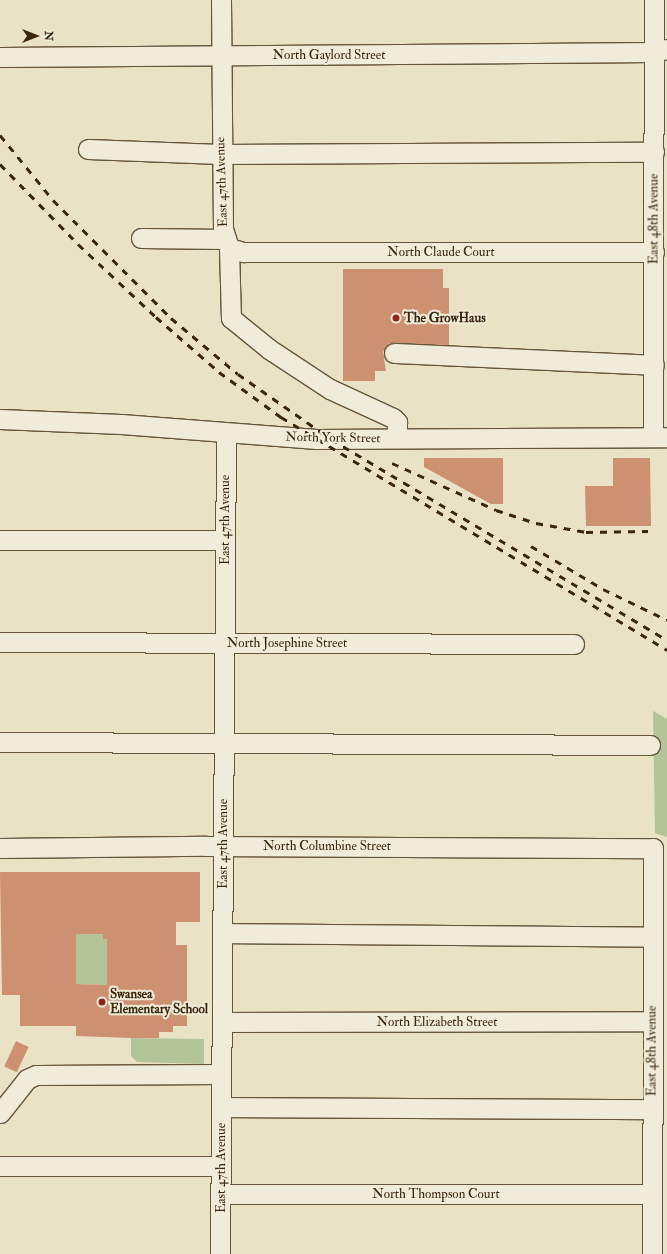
<!DOCTYPE html>
<style>
body{margin:0}
#map{position:relative;width:667px;height:1254px;overflow:hidden;background:#eae2c4;font-family:"IM FELL Double Pica",serif}
div>[style]{position:absolute}
.green>*{inset:0;background:#b2c498}
.building>*{inset:0;background:#cd9172;transform-origin:0 0}
.roads{filter:drop-shadow(1px 0 #66553b) drop-shadow(-1px 0 #66553b) drop-shadow(0 1px #66553b) drop-shadow(0 -1px #66553b)}
.minor>*{height:19px;margin:-9.5px;padding:0 9.5px;transform-origin:9.5px;border-radius:9.5px;background:#f1ecd9}
.rail>*{height:3px;margin-top:-1.5px;transform-origin:0;background:repeating-linear-gradient(90deg,#3a260d 0 7px,transparent 0 14px)}
.dots>*{width:11px;height:11px;translate:-50% -50%;box-sizing:border-box;border:2px solid #f1ecd9;border-radius:50%}
span{translate:-50% -50%;white-space:nowrap;text-align:center;line-height:1.15;-webkit-text-stroke:4px #f1ecd9;paint-order:stroke}
.street-label{font-size:13px;color:#3a260d}
.poi-label{font-size:13px;color:#3a260d;font-weight:700}
.left{translate:0 -50%;text-align:left}
.north{position:absolute;left:16px;top:16px;width:40px;height:40px;-webkit-text-stroke:3px #f1ecd9;paint-order:stroke;rotate:90deg;font-size:11px;font-weight:700;line-height:16px;text-align:center;color:#3a260d}
.north::after{content:'';display:block;margin:auto;width:14px;height:18px;background:#3a260d;clip-path:polygon(50% 0,100% 100%,50% 72%,0 100%)}
</style>
<div id="map">
<div class="green">
<div style="clip-path:polygon(653px 711px,667px 719px,667px 837px,655px 833px)"></div>
<div style="clip-path:polygon(70px 934px,103px 934px,103px 939px,107px 939px,107px 985px,76px 984px,76px 939px)"></div>
<div style="clip-path:polygon(131px 1038px,204px 1039px,204px 1064px,137px 1062px,131px 1056px)"></div>
</div>
<div class="building">
<div style="clip-path:polygon(343px 269px,443px 269px,443px 288px,449px 288px,449px 345px,389px 343px,383px 352px,386px 371px,375px 371px,375px 381px,343px 381px)"></div>
<div style="clip-path:polygon(424px 458px,503px 458px,503px 504px,491px 504px,424px 467px)"></div>
<div style="clip-path:polygon(613px 458px,650px 458px,651px 526px,586px 526px,585px 486px,613px 486px)"></div>
<div style="clip-path:polygon(evenodd,0 872px,200px 872px,200px 922px,176px 922px,176px 945px,187px 945px,187px 1026px,173px 1026px,173px 1032px,159px 1032px,159px 1038px,131px 1038px,76px 1036px,76px 1026px,20px 1026px,20px 995px,2px 995px,0 872px,76px 934px,103px 934px,103px 939px,107px 939px,107px 985px,76px 984px,76px 934px)"></div>
<div style="left:16px;top:1041px;width:14px;height:28px;rotate:25deg"></div>
</div>
<div class="roads">
<div class="minor">
<div style="left:221px;top:0;width:229px;rotate:89.5deg"></div>
<div style="left:223px;top:229px;width:20px;rotate:72deg"></div>
<div style="left:229px;top:248px;width:70px;rotate:88.4deg"></div>
<div style="left:231px;top:318px;width:49px;rotate:39.2deg"></div>
<div style="left:269px;top:349px;width:73px;rotate:33.3deg"></div>
<div style="left:330px;top:389px;width:69px;rotate:24.7deg"></div>
<div style="left:393px;top:418px;width:6px;rotate:45deg"></div>
<div style="left:397px;top:422px;width:16px;rotate:90deg"></div>
<div style="left:0;top:57px;width:654px;rotate:-0.44deg"></div>
<div style="left:654px;top:52px;width:13px;rotate:-13deg"></div>
<div style="left:88px;top:149px;width:132px;rotate:2.2deg"></div>
<div style="left:220px;top:154px;width:434px;rotate:-0.3deg"></div>
<div style="left:141px;top:238px;width:85px;rotate:0.7deg"></div>
<div style="left:229px;top:248px;width:15px;rotate:16deg"></div>
<div style="left:243px;top:252px;width:411px"></div>
<div style="left:394px;top:353px;width:260px;rotate:2.6deg"></div>
<div style="left:0;top:419px;width:121px;rotate:2.4deg"></div>
<div style="left:121px;top:424px;width:196px;rotate:4.4deg"></div>
<div style="left:316px;top:439px;width:351px;rotate:-0.3deg"></div>
<div style="left:653px;top:437px;width:437px;rotate:-89.9deg"></div>
<div style="left:0;top:540px;width:225px"></div>
<div style="left:0;top:642px;width:574px;rotate:0.2deg"></div>
<div style="left:0;top:742px;width:650px;rotate:0.26deg"></div>
<div style="left:0;top:848px;width:206px;rotate:-0.6deg"></div>
<div style="left:206px;top:846px;width:447px;rotate:0.3deg"></div>
<div style="left:653px;top:848px;width:406px;rotate:90.1deg"></div>
<div style="left:222px;top:933px;width:431px;rotate:0.5deg"></div>
<div style="left:222px;top:1022px;width:431px;rotate:-0.1deg"></div>
<div style="left:221px;top:1107px;width:431px;rotate:0.3deg"></div>
<div style="left:0;top:1113px;width:43px;rotate:-51.5deg"></div>
<div style="left:27px;top:1079px;width:10px;rotate:-24deg"></div>
<div style="left:36px;top:1075px;width:185px;rotate:-0.3deg"></div>
<div style="left:0;top:1166px;width:221px"></div>
<div style="left:221px;top:1194px;width:431px"></div>
<div style="left:220px;top:1254px;width:820px;rotate:-89.58deg"></div>
</div>
</div>
<div class="rail">
<div style="left:0;top:135px;width:84px;rotate:50.8deg"></div>
<div style="left:53px;top:200px;width:167px;rotate:45deg"></div>
<div style="left:171px;top:318px;width:87px;rotate:39.9deg"></div>
<div style="left:238px;top:374px;width:113px;rotate:35deg"></div>
<div style="left:331px;top:439px;width:392px;rotate:30.9deg"></div>
<div style="left:0;top:164px;width:112px;rotate:45.7deg"></div>
<div style="left:78px;top:244px;width:107px;rotate:43.1deg"></div>
<div style="left:156px;top:317px;width:84px;rotate:41.1deg"></div>
<div style="left:219px;top:372px;width:77px;rotate:36deg"></div>
<div style="left:281px;top:417px;width:451px;rotate:31.1deg"></div>
<div style="left:392px;top:463px;width:114px;rotate:24.3deg"></div>
<div style="left:496px;top:510px;width:42px;rotate:18deg"></div>
<div style="left:536px;top:523px;width:51px;rotate:10.2deg"></div>
<div style="left:586px;top:532px;width:62px;rotate:-0.9deg"></div>
<div style="left:531px;top:546px;width:84px;rotate:30.8deg"></div>
<div style="left:603px;top:589px;width:71px;rotate:25.8deg"></div>
</div>
<div class="dots">
<div style="left:396px;top:318px;background:#8f2418"></div>
<div style="left:102px;top:1002px;background:#8f2418"></div>
</div>
<div class="street-label">
<span style="left:329px;top:55px">North Gaylord Street</span>
<span style="left:222px;top:182px;rotate:-92deg">East 47th Avenue</span>
<span style="left:654px;top:219px;rotate:-90deg">East 48th Avenue</span>
<span style="left:441px;top:252px">North Claude Court</span>
<span style="left:333px;top:438px;rotate:1deg">North York Street</span>
<span style="left:225px;top:520px;rotate:-90deg">East 47th Avenue</span>
<span style="left:287px;top:643px">North Josephine Street</span>
<span style="left:223px;top:844px;rotate:-90deg">East 47th Avenue</span>
<span style="left:327px;top:846px">North Columbine Street</span>
<span style="left:437px;top:1022px">North Elizabeth Street</span>
<span style="left:652px;top:1051px;rotate:-90deg">East 48th Avenue</span>
<span style="left:221px;top:1168px;rotate:-90deg">East 47th Avenue</span>
<span style="left:436px;top:1194px">North Thompson Court</span>
</div>
<div class="poi-label">
<span class="left" style="left:404px;top:318px">The GrowHaus</span>
<span class="left" style="left:110px;top:1002px">Swansea<br>Elementary School</span>
</div>
<div class="north">N</div>
</div>
